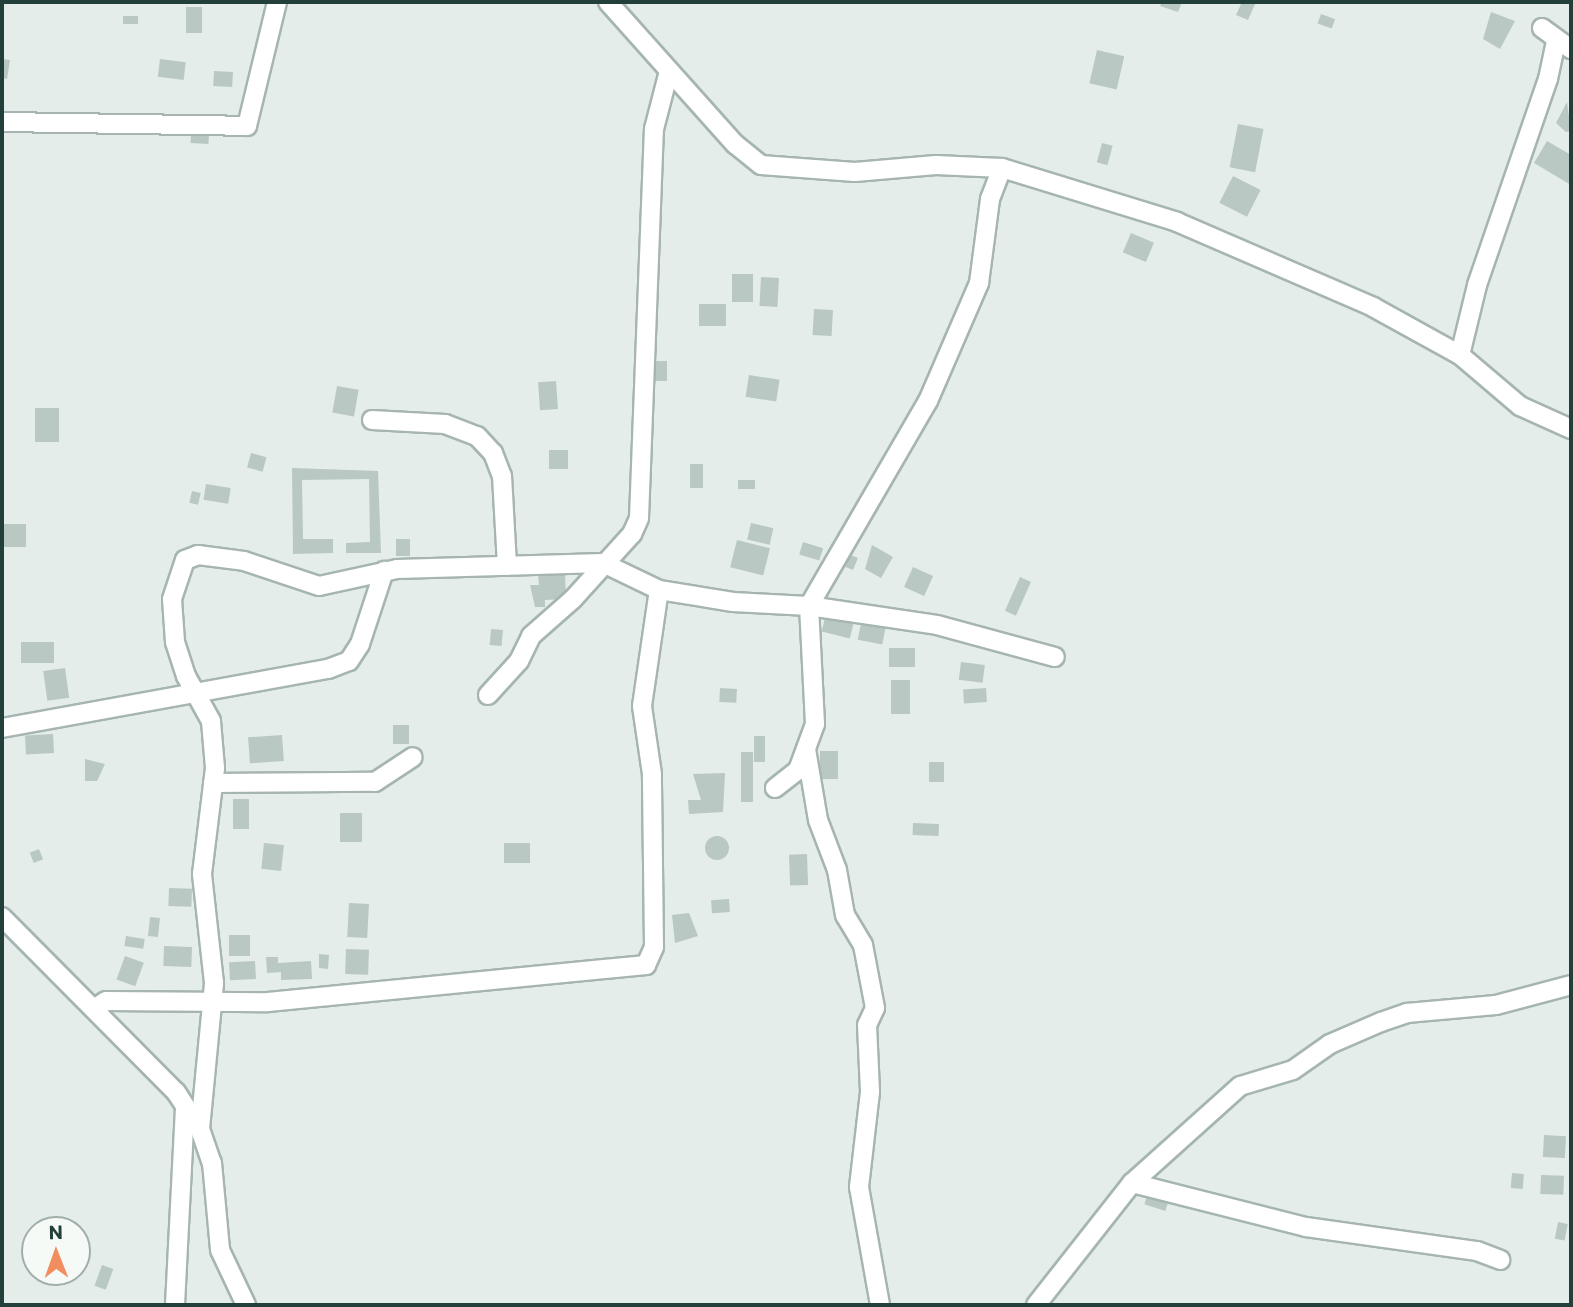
<!DOCTYPE html>
<style>
body{margin:0}
#map{position:relative;width:1573px;height:1307px;overflow:hidden;background:#e4edea;font-family:Commissioner,sans-serif}
div>[style]{position:absolute}
.building>*{inset:0;background:#b9c8c3;transform-origin:0 0}
.round{border-radius:50%}
.roads{filter:drop-shadow(2px 0 #a6b5b2) drop-shadow(-2px 0 #a6b5b2) drop-shadow(0 2px #a6b5b2) drop-shadow(0 -2px #a6b5b2)}
.minor>*{height:18px;margin:-9px;padding:0 9px;transform-origin:9px;border-radius:9px;background:#fff}
span{translate:-50% -50%;white-space:nowrap;text-align:center;line-height:1.15;-webkit-text-stroke:5px #f5faf7;paint-order:stroke}
.frame{position:absolute;inset:0;border:4px solid #233f3a;pointer-events:none}
.north{position:absolute;left:21px;top:1216px;width:70px;height:70px;box-sizing:border-box;background:#f5faf7;border:2px solid #a1afab;border-radius:50%;rotate:359deg;font-size:19px;font-weight:700;line-height:28px;text-align:center;color:#233f3a}
.north::after{content:'';display:block;margin:auto;width:24px;height:32px;background:#f18d5f;clip-path:polygon(50% 0,100% 100%,50% 72%,0 100%)}
</style>
<div id="map">
<div class="building">
<div style="clip-path:polygon(1162px 2px,1182px 2px,1178px 12px,1160px 6px)"></div>
<div style="clip-path:polygon(1242px 2px,1256px 2px,1248px 20px,1236px 15px)"></div>
<div style="left:186px;top:7px;width:16px;height:26px"></div>
<div style="clip-path:polygon(1491px 12px,1515px 21px,1500px 49px,1483px 39px)"></div>
<div style="left:1321px;top:14px;width:15px;height:10px;rotate:20deg"></div>
<div style="left:138px;top:16px;width:8px;height:15px;rotate:90deg"></div>
<div style="left:1097px;top:50px;width:28px;height:34px;rotate:13deg"></div>
<div style="clip-path:polygon(2px 59px,10px 60px,7px 79px,2px 78px)"></div>
<div style="left:160px;top:59px;width:26px;height:18px;rotate:7deg"></div>
<div style="left:214px;top:71px;width:19px;height:15px;rotate:3deg"></div>
<div style="clip-path:polygon(1567px 102px,1571px 131px,1566px 132px,1556px 123px)"></div>
<div style="left:1238px;top:124px;width:26px;height:44px;rotate:11deg"></div>
<div style="left:191px;top:133px;width:18px;height:10px;rotate:3deg"></div>
<div style="clip-path:polygon(1547px 141px,1571px 155px,1571px 185px,1534px 163px)"></div>
<div style="left:1102px;top:143px;width:11px;height:20px;rotate:15deg"></div>
<div style="left:1233px;top:176px;width:31px;height:30px;rotate:27deg"></div>
<div style="left:1131px;top:233px;width:25px;height:21px;rotate:23deg"></div>
<div style="left:732px;top:274px;width:21px;height:28px"></div>
<div style="left:761px;top:277px;width:18px;height:29px;rotate:3deg"></div>
<div style="left:726px;top:304px;width:22px;height:27px;rotate:90deg"></div>
<div style="left:814px;top:309px;width:19px;height:26px;rotate:3deg"></div>
<div style="left:651px;top:361px;width:16px;height:20px"></div>
<div style="left:749px;top:375px;width:31px;height:22px;rotate:9deg"></div>
<div style="left:556px;top:381px;width:28px;height:18px;rotate:86deg"></div>
<div style="left:337px;top:386px;width:22px;height:27px;rotate:10deg"></div>
<div style="left:35px;top:408px;width:24px;height:34px"></div>
<div style="left:568px;top:450px;width:19px;height:19px;rotate:90deg"></div>
<div style="left:251px;top:453px;width:16px;height:15px;rotate:15deg"></div>
<div style="left:690px;top:464px;width:13px;height:24px"></div>
<div style="clip-path:polygon(292px 468px,378px 471px,381px 553px,346px 553px,346px 543px,370px 542px,369px 479px,302px 480px,303px 539px,333px 539px,333px 553px,293px 554px)"></div>
<div style="left:738px;top:480px;width:17px;height:9px"></div>
<div style="left:206px;top:484px;width:25px;height:16px;rotate:9deg"></div>
<div style="left:192px;top:491px;width:9px;height:12px;rotate:13deg"></div>
<div style="left:751px;top:523px;width:23px;height:17px;rotate:13deg"></div>
<div style="left:2px;top:524px;width:24px;height:23px"></div>
<div style="left:396px;top:539px;width:14px;height:17px"></div>
<div style="left:737px;top:540px;width:34px;height:28px;rotate:14deg"></div>
<div style="left:803px;top:542px;width:21px;height:13px;rotate:17deg"></div>
<div style="clip-path:polygon(872px 545px,893px 557px,881px 578px,865px 569px)"></div>
<div style="left:846px;top:553px;width:13px;height:13px;rotate:23deg"></div>
<div style="left:913px;top:567px;width:22px;height:22px;rotate:24deg"></div>
<div style="clip-path:polygon(565px 573px,566px 599px,545px 600px,545px 607px,535px 607px,530px 585px,539px 585px,538px 574px)"></div>
<div style="left:1020px;top:577px;width:12px;height:37px;rotate:24deg"></div>
<div style="left:826px;top:614px;width:29px;height:18px;rotate:14deg"></div>
<div style="left:861px;top:623px;width:25px;height:17px;rotate:11deg"></div>
<div style="left:491px;top:629px;width:12px;height:16px;rotate:5deg"></div>
<div style="left:21px;top:642px;width:33px;height:21px"></div>
<div style="left:889px;top:648px;width:26px;height:19px"></div>
<div style="left:961px;top:662px;width:24px;height:18px;rotate:7deg"></div>
<div style="left:65px;top:668px;width:30px;height:22px;rotate:82deg"></div>
<div style="left:891px;top:680px;width:19px;height:34px"></div>
<div style="left:720px;top:688px;width:17px;height:14px;rotate:3deg"></div>
<div style="left:986px;top:688px;width:14px;height:23px;rotate:86deg"></div>
<div style="left:393px;top:725px;width:16px;height:19px"></div>
<div style="left:53px;top:734px;width:19px;height:28px;rotate:87deg"></div>
<div style="left:282px;top:735px;width:26px;height:34px;rotate:86deg"></div>
<div style="left:754px;top:736px;width:11px;height:26px"></div>
<div style="left:820px;top:751px;width:18px;height:28px"></div>
<div style="left:741px;top:752px;width:12px;height:50px"></div>
<div style="clip-path:polygon(85px 759px,105px 764px,97px 781px,85px 781px)"></div>
<div style="left:929px;top:762px;width:15px;height:20px"></div>
<div style="clip-path:polygon(725px 773px,723px 812px,689px 814px,688px 800px,701px 800px,693px 774px)"></div>
<div style="left:233px;top:799px;width:16px;height:30px"></div>
<div style="left:362px;top:813px;width:29px;height:22px;rotate:90deg"></div>
<div style="left:913px;top:823px;width:26px;height:12px;rotate:2deg"></div>
<div class="round" style="left:705px;top:836px;width:24px;height:24px"></div>
<div style="left:264px;top:843px;width:20px;height:26px;rotate:6deg"></div>
<div style="left:504px;top:843px;width:26px;height:20px"></div>
<div style="left:39px;top:849px;width:11px;height:10px;rotate:68deg"></div>
<div style="left:807px;top:854px;width:31px;height:18px;rotate:88deg"></div>
<div style="left:169px;top:888px;width:23px;height:18px;rotate:2deg"></div>
<div style="left:729px;top:899px;width:13px;height:18px;rotate:86deg"></div>
<div style="left:349px;top:903px;width:20px;height:34px;rotate:3deg"></div>
<div style="clip-path:polygon(689px 913px,698px 936px,675px 943px,672px 915px)"></div>
<div style="left:150px;top:917px;width:10px;height:19px;rotate:6deg"></div>
<div style="left:229px;top:935px;width:21px;height:21px"></div>
<div style="left:126px;top:936px;width:19px;height:10px;rotate:9deg"></div>
<div style="left:164px;top:946px;width:28px;height:20px;rotate:2deg"></div>
<div style="left:346px;top:949px;width:23px;height:25px;rotate:2deg"></div>
<div style="clip-path:polygon(319px 954px,329px 955px,328px 969px,319px 968px)"></div>
<div style="left:125px;top:956px;width:20px;height:25px;rotate:20deg"></div>
<div style="clip-path:polygon(266px 957px,278px 957px,278px 963px,311px 961px,312px 979px,281px 980px,281px 972px,267px 973px)"></div>
<div style="left:255px;top:961px;width:18px;height:26px;rotate:87deg"></div>
<div style="left:1544px;top:1135px;width:22px;height:22px;rotate:3deg"></div>
<div style="left:1512px;top:1173px;width:12px;height:15px;rotate:5deg"></div>
<div style="left:1541px;top:1175px;width:23px;height:19px;rotate:2deg"></div>
<div style="left:1149px;top:1190px;width:22px;height:15px;rotate:18deg"></div>
<div style="left:1558px;top:1222px;width:10px;height:17px;rotate:11deg"></div>
<div style="left:102px;top:1265px;width:12px;height:22px;rotate:20deg"></div>
</div>
<div class="roads">
<div class="minor">
<div style="left:608px;top:2px;width:191px;rotate:48.2deg"></div>
<div style="left:735px;top:144px;width:33px;rotate:39deg"></div>
<div style="left:761px;top:165px;width:94px;rotate:4.3deg"></div>
<div style="left:855px;top:172px;width:81px;rotate:-4.9deg"></div>
<div style="left:936px;top:165px;width:66px;rotate:2.6deg"></div>
<div style="left:1002px;top:168px;width:183px;rotate:17.1deg"></div>
<div style="left:1177px;top:222px;width:214px;rotate:23.4deg"></div>
<div style="left:1373px;top:307px;width:99px;rotate:28.9deg"></div>
<div style="left:1460px;top:355px;width:79px;rotate:40.4deg"></div>
<div style="left:1520px;top:406px;width:56px;rotate:24.3deg"></div>
<div style="left:1542px;top:28px;width:36px;rotate:36deg"></div>
<div style="left:2px;top:122px;width:245px;rotate:0.9deg"></div>
<div style="left:247px;top:126px;width:128px;rotate:-76.4deg"></div>
<div style="left:1460px;top:355px;width:72px;rotate:-76.3deg"></div>
<div style="left:1477px;top:285px;width:218px;rotate:-71deg"></div>
<div style="left:1548px;top:79px;width:38px;rotate:-78deg"></div>
<div style="left:372px;top:420px;width:73px;rotate:3.1deg"></div>
<div style="left:445px;top:424px;width:34px;rotate:21deg"></div>
<div style="left:477px;top:436px;width:23px;rotate:47deg"></div>
<div style="left:493px;top:453px;width:25px;rotate:69deg"></div>
<div style="left:502px;top:476px;width:90px;rotate:86.8deg"></div>
<div style="left:488px;top:695px;width:46px;rotate:-47.6deg"></div>
<div style="left:519px;top:661px;width:28px;rotate:-64deg"></div>
<div style="left:531px;top:636px;width:56px;rotate:-41.4deg"></div>
<div style="left:573px;top:599px;width:88px;rotate:-47.8deg"></div>
<div style="left:632px;top:534px;width:17px;rotate:-66deg"></div>
<div style="left:639px;top:518px;width:389px;rotate:-87.8deg"></div>
<div style="left:654px;top:129px;width:60px;rotate:-75.5deg"></div>
<div style="left:2px;top:728px;width:331px;rotate:-10.3deg"></div>
<div style="left:328px;top:669px;width:22px;rotate:-21deg"></div>
<div style="left:349px;top:661px;width:20px;rotate:-57deg"></div>
<div style="left:360px;top:644px;width:77px;rotate:-71.8deg"></div>
<div style="left:806px;top:749px;width:72px;rotate:80.4deg"></div>
<div style="left:818px;top:820px;width:53px;rotate:69.2deg"></div>
<div style="left:837px;top:870px;width:46px;rotate:79.9deg"></div>
<div style="left:845px;top:915px;width:35px;rotate:59deg"></div>
<div style="left:863px;top:945px;width:64px;rotate:79.2deg"></div>
<div style="left:875px;top:1008px;width:19px;rotate:115deg"></div>
<div style="left:867px;top:1025px;width:67px;rotate:87.4deg"></div>
<div style="left:870px;top:1092px;width:96px;rotate:96.6deg"></div>
<div style="left:859px;top:1187px;width:120px;rotate:79.9deg"></div>
<div style="left:213px;top:783px;width:162px;rotate:-0.4deg"></div>
<div style="left:375px;top:782px;width:45px;rotate:-33.3deg"></div>
<div style="left:775px;top:788px;width:29px;rotate:-38deg"></div>
<div style="left:798px;top:770px;width:49px;rotate:-69.7deg"></div>
<div style="left:815px;top:724px;width:118px;rotate:-92.9deg"></div>
<div style="left:809px;top:606px;width:129px;rotate:8.4deg"></div>
<div style="left:937px;top:625px;width:122px;rotate:15.2deg"></div>
<div style="left:2px;top:917px;width:247px;rotate:45.2deg"></div>
<div style="left:176px;top:1092px;width:44px;rotate:57deg"></div>
<div style="left:200px;top:1129px;width:36px;rotate:71deg"></div>
<div style="left:212px;top:1163px;width:87px;rotate:84.7deg"></div>
<div style="left:220px;top:1250px;width:61px;rotate:64.7deg"></div>
<div style="left:94px;top:1009px;width:14px;rotate:-34deg"></div>
<div style="left:106px;top:1001px;width:162px;rotate:0.4deg"></div>
<div style="left:268px;top:1002px;width:380px;rotate:-5.6deg"></div>
<div style="left:646px;top:965px;width:20px;rotate:-66deg"></div>
<div style="left:654px;top:947px;width:173px;rotate:-90.7deg"></div>
<div style="left:652px;top:774px;width:69px;rotate:-98.4deg"></div>
<div style="left:642px;top:706px;width:117px;rotate:-81.7deg"></div>
<div style="left:200px;top:1129px;width:147px;rotate:-84.5deg"></div>
<div style="left:214px;top:983px;width:110px;rotate:-96.3deg"></div>
<div style="left:202px;top:874px;width:107px;rotate:-83deg"></div>
<div style="left:215px;top:768px;width:47px;rotate:-94.9deg"></div>
<div style="left:211px;top:721px;width:51px;rotate:-119.1deg"></div>
<div style="left:186px;top:676px;width:36px;rotate:-108deg"></div>
<div style="left:175px;top:642px;width:43px;rotate:-94deg"></div>
<div style="left:172px;top:599px;width:41px;rotate:-71.6deg"></div>
<div style="left:185px;top:560px;width:14px;rotate:-21deg"></div>
<div style="left:198px;top:555px;width:46px;rotate:7.4deg"></div>
<div style="left:244px;top:561px;width:79px;rotate:18.4deg"></div>
<div style="left:319px;top:586px;width:80px;rotate:-12.3deg"></div>
<div style="left:397px;top:569px;width:206px;rotate:-1.7deg"></div>
<div style="left:603px;top:563px;width:62px;rotate:25.7deg"></div>
<div style="left:659px;top:590px;width:75px;rotate:9.2deg"></div>
<div style="left:733px;top:602px;width:76px;rotate:3deg"></div>
<div style="left:809px;top:606px;width:237px;rotate:-59.9deg"></div>
<div style="left:928px;top:401px;width:129px;rotate:-66.6deg"></div>
<div style="left:979px;top:283px;width:85px;rotate:-82.5deg"></div>
<div style="left:990px;top:199px;width:33px;rotate:-69deg"></div>
<div style="left:1132px;top:1183px;width:179px;rotate:14.2deg"></div>
<div style="left:1306px;top:1227px;width:173px;rotate:8deg"></div>
<div style="left:1477px;top:1251px;width:25px;rotate:21deg"></div>
<div style="left:175px;top:1305px;width:195px;rotate:-87.1deg"></div>
<div style="left:1036px;top:1305px;width:155px;rotate:-51.8deg"></div>
<div style="left:1132px;top:1183px;width:145px;rotate:-41.9deg"></div>
<div style="left:1240px;top:1086px;width:55px;rotate:-16.8deg"></div>
<div style="left:1293px;top:1070px;width:45px;rotate:-35.1deg"></div>
<div style="left:1330px;top:1044px;width:56px;rotate:-23.3deg"></div>
<div style="left:1381px;top:1022px;width:28px;rotate:-19deg"></div>
<div style="left:1407px;top:1013px;width:89px;rotate:-5.1deg"></div>
<div style="left:1496px;top:1005px;width:78px;rotate:-14.9deg"></div>
</div>
</div>
<div class="frame"></div>
<div class="north">N</div>
</div>
